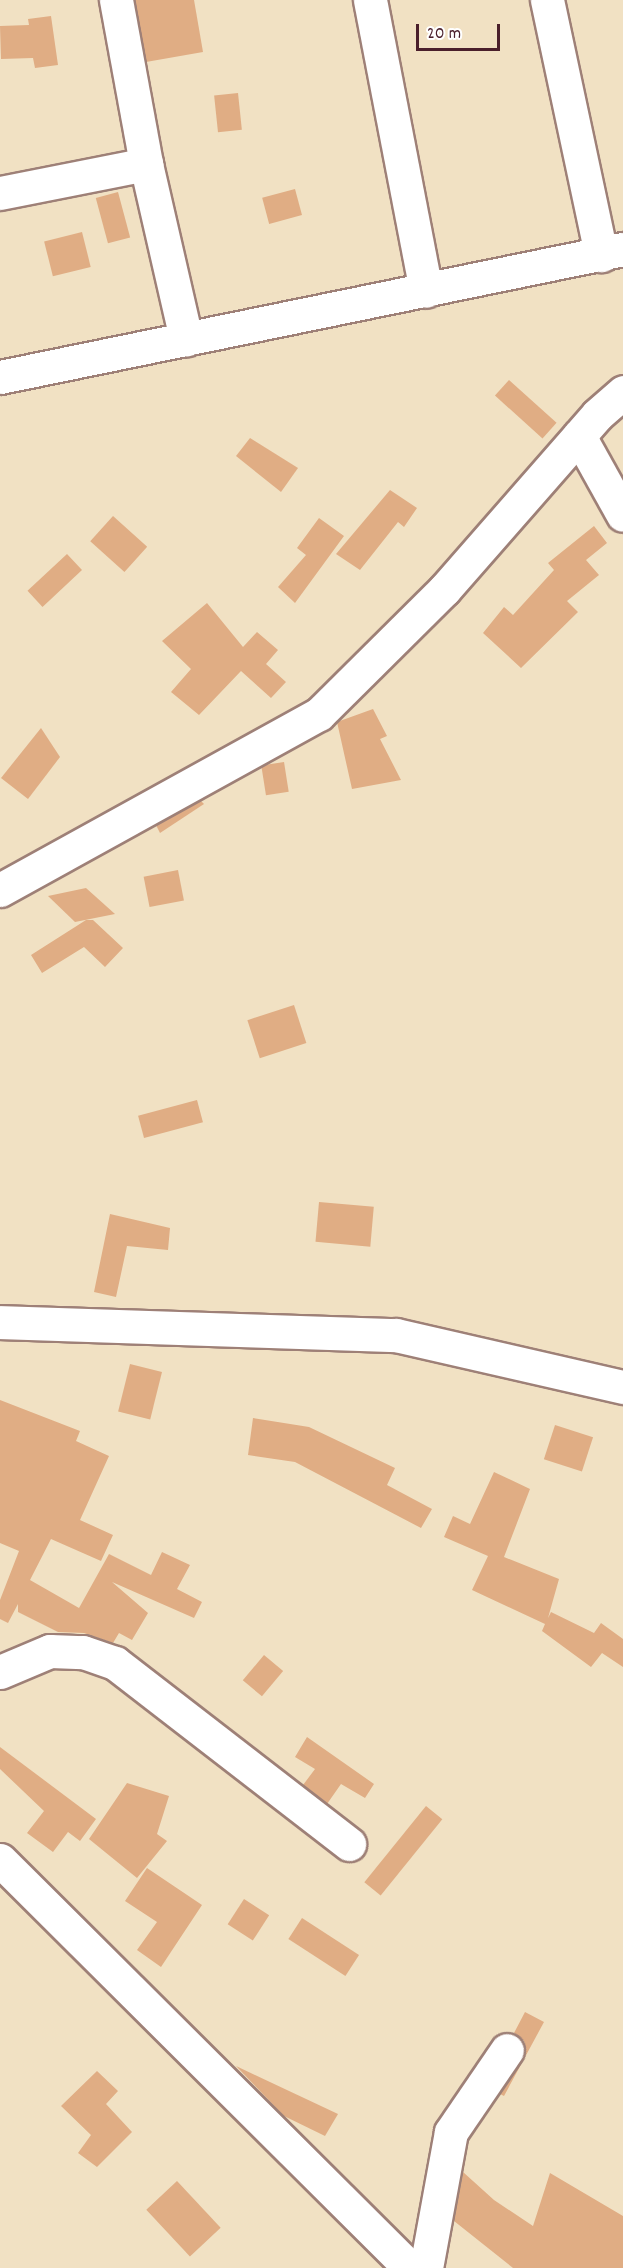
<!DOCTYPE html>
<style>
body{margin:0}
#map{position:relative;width:623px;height:2268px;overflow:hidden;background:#f1e1c3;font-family:Dekko,sans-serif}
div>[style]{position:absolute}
.building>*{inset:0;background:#e0ad84;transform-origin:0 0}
.roads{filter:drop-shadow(2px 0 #9e8077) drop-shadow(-2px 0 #9e8077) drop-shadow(0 2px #9e8077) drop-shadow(0 -2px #9e8077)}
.minor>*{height:33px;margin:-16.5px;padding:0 16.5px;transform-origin:16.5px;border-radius:16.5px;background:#fff}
span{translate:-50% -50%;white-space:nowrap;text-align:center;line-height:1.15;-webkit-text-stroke:6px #fff;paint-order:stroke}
.scale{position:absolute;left:416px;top:24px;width:84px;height:27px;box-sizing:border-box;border:3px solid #4a1f2b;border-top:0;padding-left:8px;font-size:18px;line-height:21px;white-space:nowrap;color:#4a1f2b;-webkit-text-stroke:4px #fff;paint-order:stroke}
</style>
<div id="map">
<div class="building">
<div style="clip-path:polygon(135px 0,194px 0,203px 52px,146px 62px)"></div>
<div style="clip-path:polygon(51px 16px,58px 65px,35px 68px,33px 58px,1px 59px,0 26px,29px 25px,28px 19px)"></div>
<div style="left:238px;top:93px;width:37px;height:24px;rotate:84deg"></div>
<div style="left:295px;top:189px;width:27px;height:34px;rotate:75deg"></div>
<div style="left:118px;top:192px;width:47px;height:23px;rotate:75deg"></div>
<div style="left:82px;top:232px;width:36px;height:39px;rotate:76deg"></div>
<div style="left:509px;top:380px;width:64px;height:21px;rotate:42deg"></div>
<div style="clip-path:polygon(250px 438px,298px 468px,281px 492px,236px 456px)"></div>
<div style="clip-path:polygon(390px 490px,417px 508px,404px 527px,398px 522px,360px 570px,336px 554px)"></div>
<div style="left:113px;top:516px;width:46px;height:34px;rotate:42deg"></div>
<div style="clip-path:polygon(319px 518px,344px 536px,295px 603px,278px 587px,306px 555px,297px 548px)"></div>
<div style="clip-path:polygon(594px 526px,607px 543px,586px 560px,599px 575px,567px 601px,578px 612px,521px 668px,483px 633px,504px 607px,513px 615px,554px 570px,548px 563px)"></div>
<div style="left:67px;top:554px;width:22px;height:54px;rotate:47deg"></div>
<div style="clip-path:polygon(207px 603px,243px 647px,257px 632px,278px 650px,266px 664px,286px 682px,271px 698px,241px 671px,199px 715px,171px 692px,191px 669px,162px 641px)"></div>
<div style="clip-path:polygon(373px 709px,387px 736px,380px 739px,401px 780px,352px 789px,337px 722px)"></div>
<div style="clip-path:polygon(41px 728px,60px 757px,28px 799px,1px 778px)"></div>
<div style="left:284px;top:762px;width:30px;height:23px;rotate:81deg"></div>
<div style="clip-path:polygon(201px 801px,204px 804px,160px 833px,156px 825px)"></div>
<div style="left:178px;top:870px;width:31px;height:35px;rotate:79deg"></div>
<div style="clip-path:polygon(86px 888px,115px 914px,75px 922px,48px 896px)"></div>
<div style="clip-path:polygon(86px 920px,93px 920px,123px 948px,105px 967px,84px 947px,42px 973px,31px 955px)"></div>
<div style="left:294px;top:1005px;width:40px;height:49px;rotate:72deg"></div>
<div style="left:197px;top:1100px;width:23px;height:61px;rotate:75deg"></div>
<div style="left:319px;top:1202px;width:55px;height:40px;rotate:5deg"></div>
<div style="clip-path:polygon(110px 1214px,170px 1228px,168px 1250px,127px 1246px,116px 1297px,94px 1292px)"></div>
<div style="left:130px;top:1364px;width:33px;height:49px;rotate:14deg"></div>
<div style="clip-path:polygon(0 1400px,80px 1431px,76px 1441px,109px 1456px,80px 1520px,113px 1535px,101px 1561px,51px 1539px,30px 1580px,79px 1608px,109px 1554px,151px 1575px,162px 1552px,190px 1565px,177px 1589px,202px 1602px,194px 1618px,112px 1582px,148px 1613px,132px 1640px,119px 1633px,113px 1643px,84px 1633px,58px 1632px,18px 1612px,18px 1604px,8px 1623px,0 1619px,0 1600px,19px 1551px,0 1543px)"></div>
<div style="clip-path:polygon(253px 1418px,309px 1427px,395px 1468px,387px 1485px,432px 1509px,421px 1528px,295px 1462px,248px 1455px)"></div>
<div style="left:555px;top:1425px;width:40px;height:36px;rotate:18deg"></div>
<div style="clip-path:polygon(494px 1472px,530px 1489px,504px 1557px,559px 1579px,548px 1618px,551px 1612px,594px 1633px,601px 1623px,623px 1639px,623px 1667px,602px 1653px,591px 1667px,542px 1631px,545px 1624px,472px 1590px,488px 1556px,444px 1537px,453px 1516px,470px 1524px)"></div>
<div style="left:264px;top:1655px;width:25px;height:33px;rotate:40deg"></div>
<div style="clip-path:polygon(307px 1737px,374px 1784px,365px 1798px,341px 1784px,327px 1804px,303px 1785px,315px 1769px,295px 1757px)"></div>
<div style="clip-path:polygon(0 1747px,96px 1819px,80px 1841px,68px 1832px,53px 1852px,27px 1833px,44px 1811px,0 1769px)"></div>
<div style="clip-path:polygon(127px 1783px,169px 1796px,157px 1834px,167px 1841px,137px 1878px,89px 1839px)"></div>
<div style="left:426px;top:1806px;width:21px;height:98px;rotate:39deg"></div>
<div style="clip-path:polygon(147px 1868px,202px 1905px,161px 1967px,137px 1950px,157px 1922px,125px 1901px)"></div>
<div style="left:244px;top:1899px;width:30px;height:30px;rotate:33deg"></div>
<div style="left:302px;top:1918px;width:68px;height:25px;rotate:33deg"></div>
<div style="clip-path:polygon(525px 2012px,544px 2022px,504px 2096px,500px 2094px,526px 2052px,524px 2041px,514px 2033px)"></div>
<div style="clip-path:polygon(236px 2066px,338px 2114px,325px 2136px,284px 2116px)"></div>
<div style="clip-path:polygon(97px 2071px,118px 2091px,106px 2104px,132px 2132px,97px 2167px,78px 2153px,91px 2135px,61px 2106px)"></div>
<div style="clip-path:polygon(463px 2172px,494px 2200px,533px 2226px,550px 2173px,623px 2216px,623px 2268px,513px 2268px,454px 2221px)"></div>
<div style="left:177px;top:2181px;width:64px;height:42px;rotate:47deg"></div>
</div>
<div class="roads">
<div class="minor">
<div style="left:116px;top:0;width:167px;rotate:79.6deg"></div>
<div style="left:146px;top:164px;width:180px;rotate:77.1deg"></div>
<div style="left:370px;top:0;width:296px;rotate:79.1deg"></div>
<div style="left:547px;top:0;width:261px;rotate:78deg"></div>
<div style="left:0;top:193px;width:149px;rotate:-11.2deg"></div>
<div style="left:0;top:377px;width:636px;rotate:-11.61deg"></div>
<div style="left:579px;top:436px;width:90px;rotate:60.9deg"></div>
<div style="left:0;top:890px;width:364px;rotate:-28.9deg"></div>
<div style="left:319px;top:714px;width:176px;rotate:-44.8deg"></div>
<div style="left:444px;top:590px;width:232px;rotate:-48.8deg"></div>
<div style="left:597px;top:415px;width:35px;rotate:-41deg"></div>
<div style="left:0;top:1322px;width:396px;rotate:1.9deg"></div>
<div style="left:396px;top:1335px;width:233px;rotate:12.9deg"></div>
<div style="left:0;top:1672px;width:54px;rotate:-22.8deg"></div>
<div style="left:50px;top:1651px;width:33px;rotate:2deg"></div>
<div style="left:83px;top:1652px;width:34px;rotate:19deg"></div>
<div style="left:115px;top:1663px;width:296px;rotate:37.7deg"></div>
<div style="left:0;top:1860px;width:578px;rotate:44.86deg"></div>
<div style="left:426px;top:2268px;width:138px;rotate:-79.6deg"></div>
<div style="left:451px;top:2132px;width:99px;rotate:-55.7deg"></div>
</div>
</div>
<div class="scale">20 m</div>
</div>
